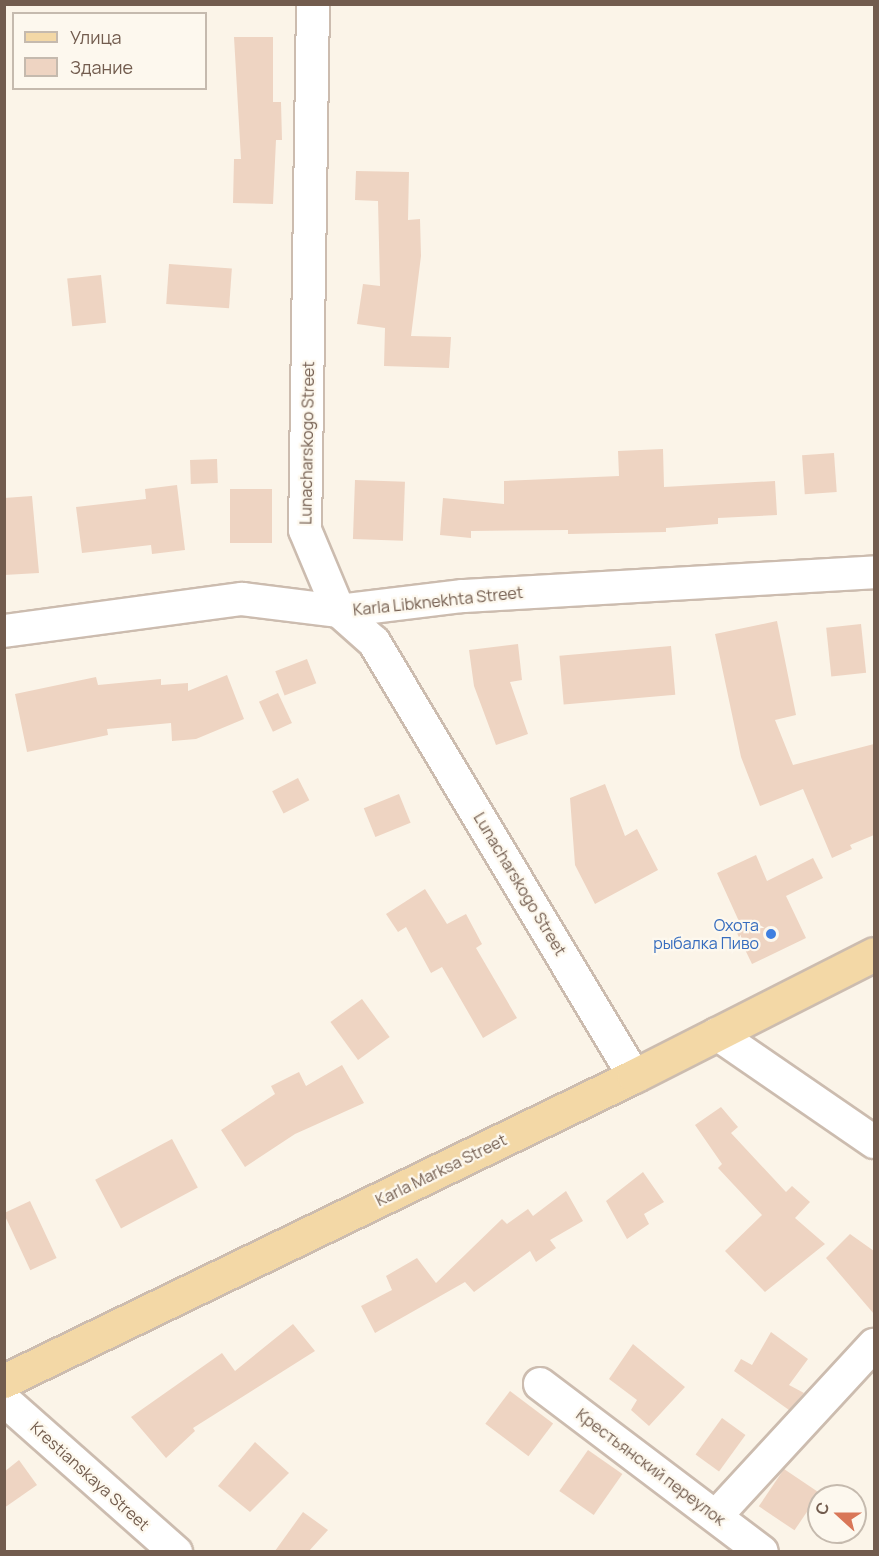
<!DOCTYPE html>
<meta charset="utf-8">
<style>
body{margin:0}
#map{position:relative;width:879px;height:1556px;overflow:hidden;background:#fbf4e8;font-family:Manrope,sans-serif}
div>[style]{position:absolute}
.building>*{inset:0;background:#eed4c2;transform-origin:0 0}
.roads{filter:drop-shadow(2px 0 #ccbcaf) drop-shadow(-2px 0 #ccbcaf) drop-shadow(0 2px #ccbcaf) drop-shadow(0 -2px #ccbcaf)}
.minor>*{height:32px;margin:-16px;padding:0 16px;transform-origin:16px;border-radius:16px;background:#fff}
.major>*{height:33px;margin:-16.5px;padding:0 16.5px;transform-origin:16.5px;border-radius:16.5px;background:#f3d8a6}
.dots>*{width:16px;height:16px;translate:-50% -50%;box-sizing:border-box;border:3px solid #fdf8ee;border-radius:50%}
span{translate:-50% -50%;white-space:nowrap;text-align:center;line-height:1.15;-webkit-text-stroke:4.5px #fdf8ee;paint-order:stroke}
.street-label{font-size:16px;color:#725c4e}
.shop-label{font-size:16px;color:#366cbe}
.right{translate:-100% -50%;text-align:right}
.frame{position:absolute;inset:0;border:6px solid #725c4e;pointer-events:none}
.legend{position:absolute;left:12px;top:12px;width:195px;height:78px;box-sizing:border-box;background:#fdf8ee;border:2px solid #c5baae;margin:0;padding:8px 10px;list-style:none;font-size:18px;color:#725c4e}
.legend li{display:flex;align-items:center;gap:12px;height:30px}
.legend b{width:30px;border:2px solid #c5baae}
.north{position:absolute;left:807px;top:1484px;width:60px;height:60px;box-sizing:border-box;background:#fdf8ee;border:2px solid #c5baae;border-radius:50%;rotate:291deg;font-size:16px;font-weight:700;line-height:24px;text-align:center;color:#725c4e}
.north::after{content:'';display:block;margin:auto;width:21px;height:27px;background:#d97758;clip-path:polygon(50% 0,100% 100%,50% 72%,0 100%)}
</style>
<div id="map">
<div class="building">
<div style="clip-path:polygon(234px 37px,273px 37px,273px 102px,281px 102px,282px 140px,276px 140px,273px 204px,233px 203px,234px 159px,241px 159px)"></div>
<div style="clip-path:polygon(356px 171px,409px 172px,408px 220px,420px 219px,421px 256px,411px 336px,451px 337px,449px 368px,384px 366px,385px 328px,357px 324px,363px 284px,380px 286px,378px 201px,355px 200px)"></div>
<div style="left:169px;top:264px;width:63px;height:40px;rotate:4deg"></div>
<div style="left:101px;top:275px;width:48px;height:34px;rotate:84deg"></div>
<div style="clip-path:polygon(663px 449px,664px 487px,775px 481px,777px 515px,718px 518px,718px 524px,666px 528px,666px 532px,568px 534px,568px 530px,471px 531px,471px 538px,440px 535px,443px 498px,504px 504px,504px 481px,619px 476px,618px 451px)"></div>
<div style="left:834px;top:453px;width:39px;height:32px;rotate:86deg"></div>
<div style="left:217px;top:459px;width:24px;height:27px;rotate:88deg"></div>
<div style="left:355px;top:480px;width:50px;height:59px;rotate:2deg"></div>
<div style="clip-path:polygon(177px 485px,185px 550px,152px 554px,151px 545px,82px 553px,76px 507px,146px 499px,145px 489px)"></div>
<div style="left:230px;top:489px;width:42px;height:54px"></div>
<div style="clip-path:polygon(32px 496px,39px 573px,4px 575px,4px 498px)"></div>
<div style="clip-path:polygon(777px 621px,796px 715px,775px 720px,793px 765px,874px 744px,874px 835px,850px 845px,852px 849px,832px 858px,803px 789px,760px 806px,741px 757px,715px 634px)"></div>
<div style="left:861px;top:624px;width:49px;height:35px;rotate:84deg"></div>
<div style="clip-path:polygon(518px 644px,522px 680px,510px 682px,528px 734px,496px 745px,474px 686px,469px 650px)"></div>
<div style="left:671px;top:646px;width:49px;height:112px;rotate:85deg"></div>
<div style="left:307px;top:659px;width:26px;height:34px;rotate:69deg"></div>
<div style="clip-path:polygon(227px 675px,244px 719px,196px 739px,172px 741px,171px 723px,107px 729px,108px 735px,27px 752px,15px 694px,96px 677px,98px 685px,161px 679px,161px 685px,188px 683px,188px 691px)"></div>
<div style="left:278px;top:693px;width:33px;height:21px;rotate:65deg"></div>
<div style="left:298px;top:778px;width:25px;height:29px;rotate:63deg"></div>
<div style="clip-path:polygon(605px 784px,625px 836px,637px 829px,658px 870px,595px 904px,575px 865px,570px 798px)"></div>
<div style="left:399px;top:794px;width:31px;height:38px;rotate:68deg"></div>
<div style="clip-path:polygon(756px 855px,767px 881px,813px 858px,823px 878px,786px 896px,806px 938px,752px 964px,736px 931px,742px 928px,717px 873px)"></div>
<div style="clip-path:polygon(425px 889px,447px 924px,466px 914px,482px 944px,476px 948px,517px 1018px,483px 1038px,442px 967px,431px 973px,406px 927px,398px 932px,386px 914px)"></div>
<div style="left:362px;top:999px;width:47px;height:39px;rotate:54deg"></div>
<div style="clip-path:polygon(342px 1065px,364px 1103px,295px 1134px,245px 1167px,221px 1130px,275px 1094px,271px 1086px,299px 1072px,306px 1086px)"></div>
<div style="clip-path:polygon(721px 1107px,738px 1127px,731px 1133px,786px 1192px,792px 1186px,810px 1202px,795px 1218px,825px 1244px,765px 1292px,725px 1251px,762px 1215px,718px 1168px,722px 1164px,695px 1125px)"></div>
<div style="left:172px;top:1139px;width:55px;height:87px;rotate:62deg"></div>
<div style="clip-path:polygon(643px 1172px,664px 1202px,644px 1214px,649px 1224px,627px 1239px,606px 1201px)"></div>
<div style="clip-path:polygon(566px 1191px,583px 1221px,550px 1240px,556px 1248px,536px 1262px,530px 1251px,474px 1292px,465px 1282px,375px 1333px,361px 1306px,392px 1290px,386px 1276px,417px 1258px,436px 1283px,502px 1219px,507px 1224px,528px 1209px,533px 1216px)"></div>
<div style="left:30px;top:1201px;width:63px;height:29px;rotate:65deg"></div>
<div style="clip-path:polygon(850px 1234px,874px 1251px,874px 1314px,826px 1258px)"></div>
<div style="clip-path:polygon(293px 1324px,315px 1351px,193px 1428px,195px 1431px,166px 1458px,131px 1417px,222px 1353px,235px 1371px)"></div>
<div style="clip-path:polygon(771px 1332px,808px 1359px,789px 1385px,804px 1393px,789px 1410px,734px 1371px,741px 1359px,752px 1365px)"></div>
<div style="clip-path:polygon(633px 1344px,685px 1387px,649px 1426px,631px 1410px,637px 1400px,609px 1379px)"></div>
<div style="left:510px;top:1391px;width:54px;height:41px;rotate:37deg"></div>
<div style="left:722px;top:1418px;width:29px;height:45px;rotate:36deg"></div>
<div style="clip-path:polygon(255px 1442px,289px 1473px,250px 1512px,218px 1486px)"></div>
<div style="left:588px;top:1450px;width:42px;height:50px;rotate:35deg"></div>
<div style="clip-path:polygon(19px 1460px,37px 1485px,4px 1508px,4px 1472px)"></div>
<div style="left:784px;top:1469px;width:43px;height:45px;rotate:34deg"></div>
<div style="clip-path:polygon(303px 1512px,328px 1530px,309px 1551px,275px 1551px)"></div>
</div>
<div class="roads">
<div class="minor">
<div style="left:313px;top:4px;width:526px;rotate:90.87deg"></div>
<div style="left:305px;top:530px;width:88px;rotate:67.2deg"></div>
<div style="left:339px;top:611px;width:47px;rotate:41.5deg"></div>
<div style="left:374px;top:642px;width:506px;rotate:59.08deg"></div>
<div style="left:4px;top:631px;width:240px;rotate:-7.7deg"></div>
<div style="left:242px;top:599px;width:98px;rotate:7.1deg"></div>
<div style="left:339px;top:611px;width:125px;rotate:-6.9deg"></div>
<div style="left:463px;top:596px;width:412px;rotate:-3.3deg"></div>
<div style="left:717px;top:1034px;width:191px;rotate:34.5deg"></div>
<div style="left:540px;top:1384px;width:278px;rotate:37.1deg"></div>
<div style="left:4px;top:1400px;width:230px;rotate:41.5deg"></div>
<div style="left:716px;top:1516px;width:233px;rotate:-47.3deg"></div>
</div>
<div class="major">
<div style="left:4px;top:1381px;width:700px;rotate:-25.83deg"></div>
<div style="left:634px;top:1076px;width:269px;rotate:-26.9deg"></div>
</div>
</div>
<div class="dots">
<div style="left:771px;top:934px;background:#3f7fe0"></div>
</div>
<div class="street-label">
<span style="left:307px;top:443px;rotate:-89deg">Lunacharskogo Street</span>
<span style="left:438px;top:601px;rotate:-6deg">Karla Libknekhta Street</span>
<span style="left:520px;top:884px;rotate:59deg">Lunacharskogo Street</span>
<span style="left:441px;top:1170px;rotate:-26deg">Karla Marksa Street</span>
<span style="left:651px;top:1467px;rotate:37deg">Крестьянский переулок</span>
<span style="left:90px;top:1476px;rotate:42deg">Krestianskaya Street</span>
</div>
<div class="shop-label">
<span class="right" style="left:759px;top:934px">Охота<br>рыбалка Пиво</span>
</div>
<div class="frame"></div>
<ul class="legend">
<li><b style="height:8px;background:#f3d8a6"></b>Улица</li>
<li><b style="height:16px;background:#eed4c2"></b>Здание</li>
</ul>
<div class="north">С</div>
</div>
